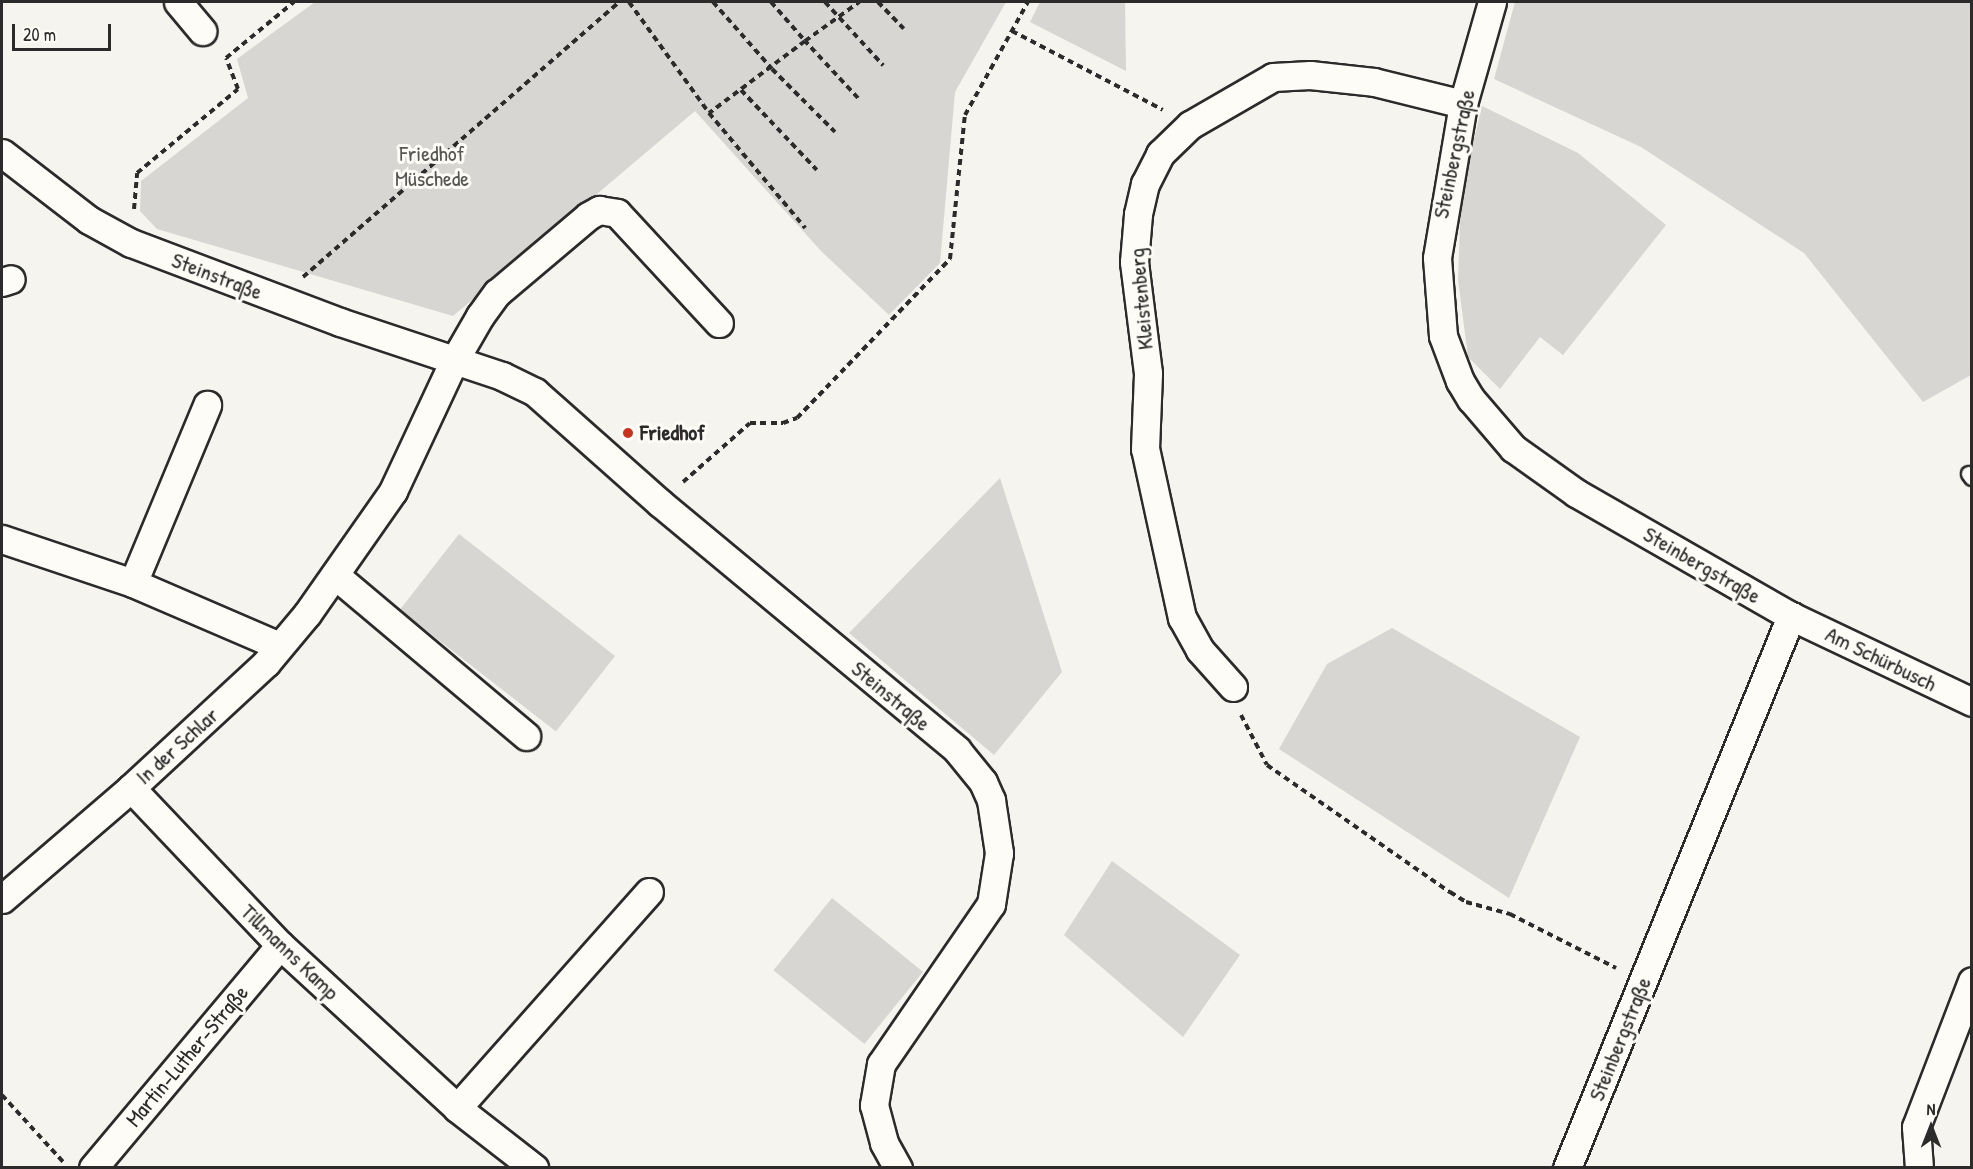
<!DOCTYPE html>
<meta charset="utf-8">
<style>
body{margin:0}
#map{position:relative;width:1973px;height:1169px;overflow:hidden;background:#f5f4ef;font-family:"Patrick Hand",sans-serif}
div>[style]{position:absolute}
.green>*{inset:0;background:#d7d6d2;transform-origin:0 0}
.path>*{height:4px;margin-top:-2px;transform-origin:0;background:repeating-linear-gradient(90deg,#2b2b2b 0 6px,transparent 0 10.5px)}
.roads{filter:drop-shadow(2px 0 #2b2b2b) drop-shadow(-2px 0 #2b2b2b) drop-shadow(0 2px #2b2b2b) drop-shadow(0 -2px #2b2b2b)}
.service>*{height:14px;margin:-7px;padding:0 7px;transform-origin:7px;border-radius:7px;background:#fdfcf7}
.minor>*{height:27px;margin:-13.5px;padding:0 13.5px;transform-origin:13.5px;border-radius:13.5px;background:#fdfcf7}
.dots>*{width:16px;height:16px;translate:-50% -50%;box-sizing:border-box;border:3px solid #fdfcf7;border-radius:50%}
span{translate:-50% -50%;white-space:nowrap;text-align:center;line-height:1.15;-webkit-text-stroke:6px #fdfcf7;paint-order:stroke}
.park-label{font-size:22px;color:#565655}
.street-label{font-size:22px;color:#2b2b2b}
.poi-label{font-size:22px;color:#2b2b2b;font-weight:700}
.left{translate:0 -50%;text-align:left}
.frame{position:absolute;inset:0;border:3px solid #2b2b2b;pointer-events:none}
.north{position:absolute;left:1901px;top:1097px;width:60px;height:60px;-webkit-text-stroke:4px #fdfcf7;paint-order:stroke;rotate:0deg;font-size:16px;font-weight:700;line-height:24px;text-align:center;color:#2b2b2b}
.north::after{content:'';display:block;margin:auto;width:21px;height:27px;background:#2b2b2b;clip-path:polygon(50% 0,100% 100%,50% 72%,0 100%)}
.scale{position:absolute;left:12px;top:24px;width:99px;height:27px;box-sizing:border-box;border:3px solid #2b2b2b;border-top:0;padding-left:8px;font-size:18px;line-height:21px;white-space:nowrap;color:#2b2b2b;-webkit-text-stroke:4px #fdfcf7;paint-order:stroke}
</style>
<div id="map">
<div class="green">
<div style="clip-path:polygon(315px 2px,1006px 2px,955px 92px,940px 263px,889px 315px,821px 251px,695px 111px,453px 316px,157px 229px,140px 211px,141px 181px,248px 98px,237px 59px)"></div>
<div style="clip-path:polygon(1040px 2px,1125px 2px,1126px 71px,1030px 22px)"></div>
<div style="clip-path:polygon(1515px 2px,1971px 2px,1971px 375px,1923px 402px,1804px 253px,1641px 147px,1494px 79px)"></div>
<div style="clip-path:polygon(1482px 106px,1578px 153px,1666px 225px,1563px 355px,1540px 337px,1500px 389px,1468px 357px,1458px 280px,1461px 195px)"></div>
<div style="clip-path:polygon(1000px 478px,1062px 672px,994px 755px,849px 633px)"></div>
<div style="left:459px;top:534px;width:198px;height:96px;rotate:38deg"></div>
<div style="clip-path:polygon(1392px 628px,1580px 737px,1509px 898px,1279px 749px,1327px 664px)"></div>
<div style="clip-path:polygon(1112px 861px,1240px 955px,1183px 1037px,1064px 935px)"></div>
<div style="left:832px;top:898px;width:117px;height:93px;rotate:39deg"></div>
</div>
<div class="path">
<div style="left:629px;top:2px;width:137px;rotate:54.2deg"></div>
<div style="left:713px;top:2px;width:89px;rotate:48.6deg"></div>
<div style="left:772px;top:69px;width:89px;rotate:45deg"></div>
<div style="left:771px;top:2px;width:52px;rotate:48.9deg"></div>
<div style="left:805px;top:41px;width:120px;rotate:143.1deg"></div>
<div style="left:709px;top:113px;width:150px;rotate:50.1deg"></div>
<div style="left:825px;top:2px;width:86px;rotate:47.4deg"></div>
<div style="left:878px;top:2px;width:37px;rotate:46deg"></div>
<div style="left:1012px;top:31px;width:170px;rotate:27.6deg"></div>
<div style="left:741px;top:90px;width:110px;rotate:46.5deg"></div>
<div style="left:858px;top:98px;width:78px;rotate:-132.9deg"></div>
<div style="left:805px;top:41px;width:67px;rotate:-35.8deg"></div>
<div style="left:134px;top:209px;width:36px;rotate:-85deg"></div>
<div style="left:137px;top:173px;width:131px;rotate:-39.7deg"></div>
<div style="left:238px;top:89px;width:33px;rotate:-111deg"></div>
<div style="left:226px;top:58px;width:88px;rotate:-39.5deg"></div>
<div style="left:303px;top:277px;width:419px;rotate:-41deg"></div>
<div style="left:683px;top:482px;width:89px;rotate:-41.4deg"></div>
<div style="left:750px;top:423px;width:33px"></div>
<div style="left:783px;top:423px;width:15px;rotate:-20deg"></div>
<div style="left:797px;top:418px;width:221px;rotate:-46.1deg"></div>
<div style="left:950px;top:259px;width:145px;rotate:-84.1deg"></div>
<div style="left:965px;top:115px;width:129px;rotate:-60.9deg"></div>
<div style="left:1241px;top:715px;width:56px;rotate:62.5deg"></div>
<div style="left:1267px;top:765px;width:223px;rotate:34.8deg"></div>
<div style="left:1450px;top:892px;width:19px;rotate:32deg"></div>
<div style="left:1466px;top:902px;width:46px;rotate:15.3deg"></div>
<div style="left:1510px;top:914px;width:119px;rotate:27deg"></div>
<div style="left:2px;top:1095px;width:92px;rotate:47.6deg"></div>
</div>
<div class="roads">
<div class="service">
<div style="left:1969px;top:474px;width:5px;rotate:53deg"></div>
</div>
<div class="minor">
<div style="left:178px;top:2px;width:38px;rotate:50deg"></div>
<div style="left:1492px;top:2px;width:106px;rotate:105.9deg"></div>
<div style="left:1463px;top:104px;width:156px;rotate:99.6deg"></div>
<div style="left:1437px;top:258px;width:78px;rotate:85.6deg"></div>
<div style="left:1443px;top:336px;width:48px;rotate:69.3deg"></div>
<div style="left:1460px;top:381px;width:21px;rotate:59deg"></div>
<div style="left:1471px;top:399px;width:65px;rotate:49.4deg"></div>
<div style="left:1513px;top:448px;width:77px;rotate:35.5deg"></div>
<div style="left:1576px;top:493px;width:248px;rotate:29.8deg"></div>
<div style="left:1791px;top:616px;width:200px;rotate:25.4deg"></div>
<div style="left:2px;top:153px;width:110px;rotate:37.6deg"></div>
<div style="left:89px;top:220px;width:48px;rotate:28.7deg"></div>
<div style="left:131px;top:243px;width:223px;rotate:20.7deg"></div>
<div style="left:340px;top:322px;width:171px;rotate:18.4deg"></div>
<div style="left:502px;top:376px;width:37px;rotate:26deg"></div>
<div style="left:535px;top:392px;width:167px;rotate:41.6deg"></div>
<div style="left:660px;top:503px;width:386px;rotate:39.7deg"></div>
<div style="left:957px;top:750px;width:41px;rotate:50.9deg"></div>
<div style="left:983px;top:782px;width:20px;rotate:66deg"></div>
<div style="left:991px;top:800px;width:54px;rotate:81.4deg"></div>
<div style="left:999px;top:853px;width:52px;rotate:98.9deg"></div>
<div style="left:991px;top:904px;width:194px;rotate:124.5deg"></div>
<div style="left:881px;top:1064px;width:42px;rotate:99.7deg"></div>
<div style="left:874px;top:1105px;width:39px;rotate:75deg"></div>
<div style="left:884px;top:1143px;width:29px;rotate:61deg"></div>
<div style="left:2px;top:282px;width:9px;rotate:-18deg"></div>
<div style="left:2px;top:539px;width:138px;rotate:18.6deg"></div>
<div style="left:133px;top:583px;width:159px;rotate:23.3deg"></div>
<div style="left:335px;top:575px;width:250px;rotate:40.1deg"></div>
<div style="left:133px;top:583px;width:193px;rotate:-67.4deg"></div>
<div style="left:1233px;top:687px;width:50px;rotate:-131.7deg"></div>
<div style="left:1200px;top:650px;width:37px;rotate:-119deg"></div>
<div style="left:1182px;top:618px;width:173px;rotate:-102.3deg"></div>
<div style="left:1145px;top:449px;width:76px;rotate:-87.7deg"></div>
<div style="left:1148px;top:373px;width:112px;rotate:-97.2deg"></div>
<div style="left:1134px;top:262px;width:48px;rotate:-85.2deg"></div>
<div style="left:1138px;top:214px;width:31px;rotate:-77deg"></div>
<div style="left:1145px;top:184px;width:34px;rotate:-63deg"></div>
<div style="left:1160px;top:154px;width:42px;rotate:-44deg"></div>
<div style="left:1190px;top:125px;width:96px;rotate:-30deg"></div>
<div style="left:1273px;top:77px;width:37px;rotate:-3deg"></div>
<div style="left:1310px;top:75px;width:64px;rotate:6.2deg"></div>
<div style="left:1374px;top:82px;width:92px;rotate:13.9deg"></div>
<div style="left:131px;top:788px;width:216px;rotate:46.5deg"></div>
<div style="left:280px;top:945px;width:241px;rotate:42.6deg"></div>
<div style="left:457px;top:1108px;width:98px;rotate:37.9deg"></div>
<div style="left:2px;top:899px;width:170px;rotate:-40.7deg"></div>
<div style="left:131px;top:788px;width:184px;rotate:-42.8deg"></div>
<div style="left:266px;top:663px;width:64px;rotate:-50.1deg"></div>
<div style="left:307px;top:614px;width:150px;rotate:-55deg"></div>
<div style="left:393px;top:491px;width:144px;rotate:-64.9deg"></div>
<div style="left:454px;top:361px;width:52px;rotate:-60deg"></div>
<div style="left:480px;top:316px;width:29px;rotate:-54deg"></div>
<div style="left:497px;top:293px;width:119px;rotate:-40.2deg"></div>
<div style="left:588px;top:216px;width:13px;rotate:-29deg"></div>
<div style="left:599px;top:210px;width:18px;rotate:9deg"></div>
<div style="left:617px;top:213px;width:150px;rotate:47.2deg"></div>
<div style="left:457px;top:1108px;width:289px;rotate:-48.4deg"></div>
<div style="left:93px;top:1168px;width:291px;rotate:-50deg"></div>
<div style="left:1567px;top:1168px;width:596px;rotate:-67.91deg"></div>
<div style="left:1919px;top:1168px;width:41px;rotate:-94.2deg"></div>
<div style="left:1916px;top:1127px;width:156px;rotate:-69deg"></div>
</div>
</div>
<div class="dots">
<div style="left:628px;top:433px;background:#c8321e"></div>
</div>
<div class="park-label">
<span style="left:432px;top:166px">Friedhof<br>Müschede</span>
</div>
<div class="street-label">
<span style="left:1454px;top:154px;rotate:-78deg">Steinbergstraße</span>
<span style="left:217px;top:276px;rotate:21deg">Steinstraße</span>
<span style="left:1141px;top:299px;rotate:-95deg">Kleistenberg</span>
<span style="left:1702px;top:565px;rotate:30deg">Steinbergstraße</span>
<span style="left:1881px;top:659px;rotate:26deg">Am Schürbusch</span>
<span style="left:891px;top:696px;rotate:40deg">Steinstraße</span>
<span style="left:177px;top:746px;rotate:-42deg">In der Schlar</span>
<span style="left:290px;top:952px;rotate:44deg">Tillmanns Kamp</span>
<span style="left:1620px;top:1039px;rotate:-68deg">Steinbergstraße</span>
<span style="left:187px;top:1056px;rotate:-50deg">Martin-Luther-Straße</span>
</div>
<div class="poi-label">
<span class="left" style="left:640px;top:433px">Friedhof</span>
</div>
<div class="frame"></div>
<div class="north">N</div>
<div class="scale">20 m</div>
</div>
